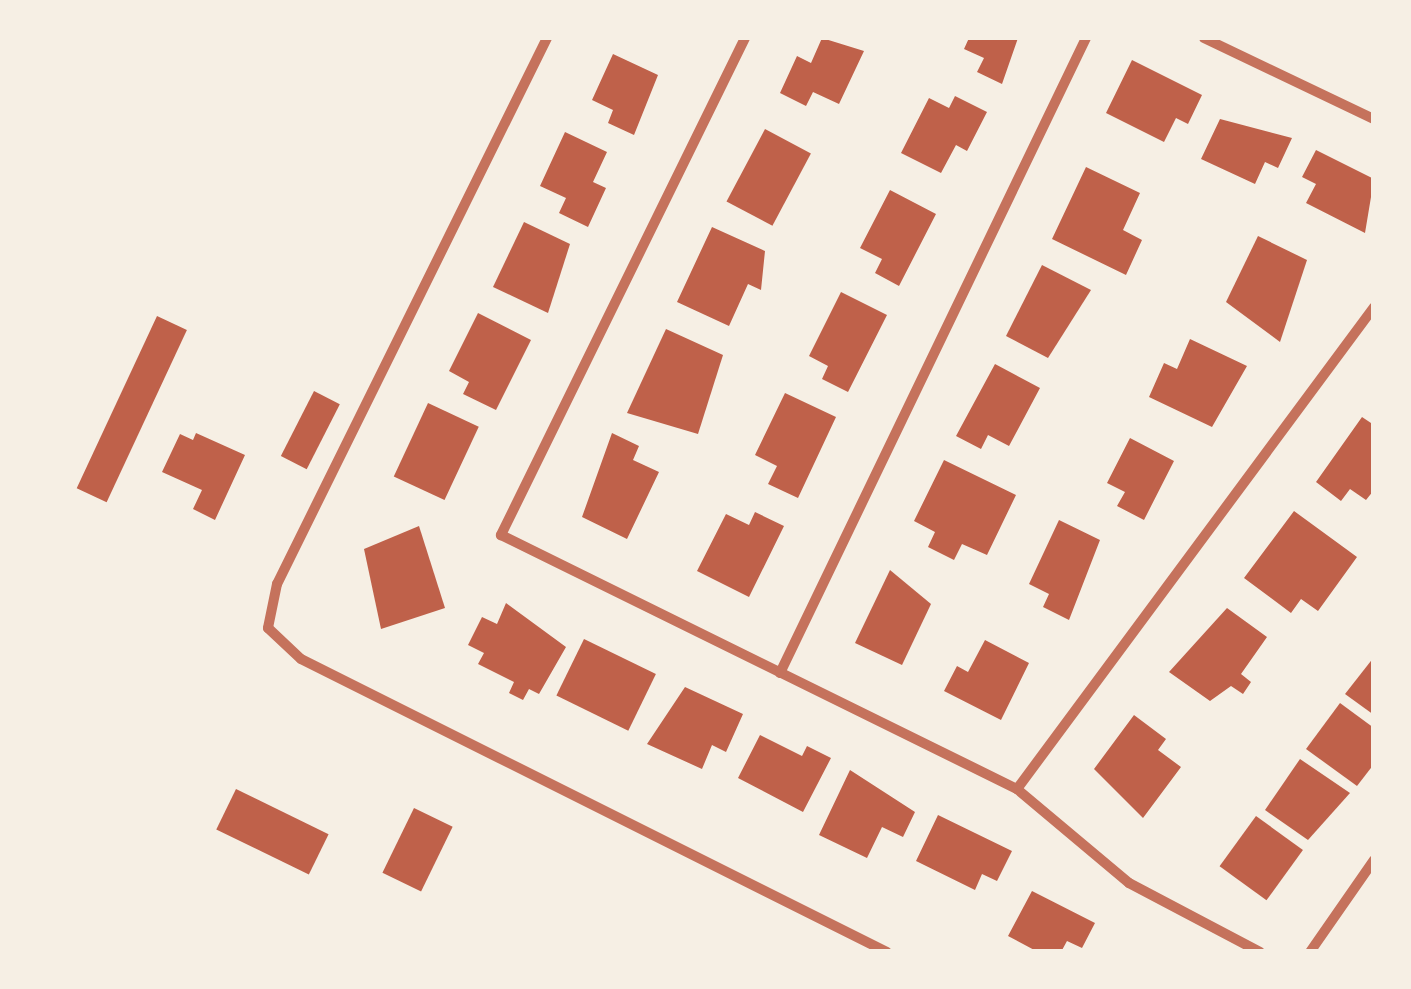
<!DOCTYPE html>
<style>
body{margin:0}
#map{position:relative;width:1411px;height:989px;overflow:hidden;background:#f6efe4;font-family:Arial,sans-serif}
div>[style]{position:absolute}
.building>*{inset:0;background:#bf614a;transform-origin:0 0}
.minor>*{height:10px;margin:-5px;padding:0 5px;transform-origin:5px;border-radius:5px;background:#c5725c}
span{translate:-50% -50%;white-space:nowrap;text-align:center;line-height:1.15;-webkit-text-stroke:8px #f6efe4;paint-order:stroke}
.frame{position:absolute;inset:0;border:40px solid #f6efe4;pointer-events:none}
</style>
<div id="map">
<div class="building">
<div style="clip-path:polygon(822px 38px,864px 51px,839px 104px,813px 92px,806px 106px,780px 93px,797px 56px,811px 63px)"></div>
<div style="clip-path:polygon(969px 38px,1018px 38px,1002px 84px,977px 72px,984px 58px,964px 49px)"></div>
<div style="clip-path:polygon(613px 54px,658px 75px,634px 135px,608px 123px,613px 110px,592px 100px)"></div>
<div style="clip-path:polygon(1132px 60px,1202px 95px,1188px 124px,1176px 118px,1164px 142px,1106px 113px)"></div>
<div style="clip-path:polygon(955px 96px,987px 112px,967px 151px,956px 145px,941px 173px,901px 153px,929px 98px,949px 108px)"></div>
<div style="clip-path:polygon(1220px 119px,1292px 138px,1278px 168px,1265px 162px,1255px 184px,1201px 159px)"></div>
<div style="left:765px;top:129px;width:52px;height:82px;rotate:28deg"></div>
<div style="clip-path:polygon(565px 132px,607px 152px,593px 182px,606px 188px,588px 227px,559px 213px,566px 198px,540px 186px)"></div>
<div style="clip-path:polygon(1316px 150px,1374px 179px,1365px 233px,1306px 203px,1316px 184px,1302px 177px)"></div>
<div style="clip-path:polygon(1086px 167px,1140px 193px,1123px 230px,1142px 240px,1126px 275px,1052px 239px)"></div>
<div style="clip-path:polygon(890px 190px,936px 214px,899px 286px,875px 273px,882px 259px,860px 248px)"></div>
<div style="clip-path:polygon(524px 222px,570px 244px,548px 313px,493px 287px)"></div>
<div style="clip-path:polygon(712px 227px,765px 251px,761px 290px,748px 284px,729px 326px,677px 302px)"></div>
<div style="clip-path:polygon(1258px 236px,1307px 260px,1280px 342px,1226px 302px)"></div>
<div style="clip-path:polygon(1042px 265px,1091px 290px,1048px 358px,1006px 336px)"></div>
<div style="clip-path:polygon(841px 292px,887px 315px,848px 392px,822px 379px,828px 366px,809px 356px)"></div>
<div style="clip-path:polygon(478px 313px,531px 340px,496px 410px,463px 394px,469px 382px,449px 371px)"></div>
<div style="left:157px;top:316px;width:33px;height:190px;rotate:25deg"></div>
<div style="clip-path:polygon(666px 329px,723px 355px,698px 434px,627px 413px)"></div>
<div style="clip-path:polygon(1190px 339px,1247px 366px,1212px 427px,1149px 397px,1164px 363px,1177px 369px)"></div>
<div style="clip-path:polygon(995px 364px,1040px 388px,1009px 446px,988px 435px,981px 449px,956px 436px)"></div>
<div style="left:314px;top:391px;width:29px;height:73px;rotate:27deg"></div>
<div style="clip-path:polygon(785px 393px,836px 417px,798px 498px,768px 484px,777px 466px,755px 455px)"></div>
<div style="left:428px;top:403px;width:56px;height:81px;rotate:25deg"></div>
<div style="clip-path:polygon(1362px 417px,1374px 425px,1374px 490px,1366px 500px,1350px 489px,1341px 501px,1316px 482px)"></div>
<div style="clip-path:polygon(196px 433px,245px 455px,215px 520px,193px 509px,202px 490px,162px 472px,180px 434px,193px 440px)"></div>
<div style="clip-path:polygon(612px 433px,639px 446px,633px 460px,659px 472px,627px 539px,582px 517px)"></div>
<div style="clip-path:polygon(1130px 438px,1174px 461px,1144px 520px,1117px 506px,1125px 492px,1107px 483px)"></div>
<div style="clip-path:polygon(944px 460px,1016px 495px,987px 555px,962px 544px,954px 560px,928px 547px,935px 532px,914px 521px)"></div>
<div style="clip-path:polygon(1294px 511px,1357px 557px,1318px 611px,1301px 599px,1291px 613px,1244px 578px)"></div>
<div style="clip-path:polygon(755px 512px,784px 526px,749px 597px,697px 571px,726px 514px,749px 525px)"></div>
<div style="clip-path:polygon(1059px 520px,1100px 540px,1069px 620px,1043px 607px,1049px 594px,1029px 584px)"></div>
<div style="clip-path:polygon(419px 526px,445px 608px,381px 629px,364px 549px)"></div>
<div style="clip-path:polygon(890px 570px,931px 604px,902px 665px,855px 643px)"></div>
<div style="clip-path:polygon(506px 603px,566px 647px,539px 694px,529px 689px,523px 700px,509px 693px,514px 682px,478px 664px,484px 653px,468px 645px,482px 617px,497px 624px)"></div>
<div style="clip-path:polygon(1227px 608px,1267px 637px,1241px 674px,1251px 682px,1243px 694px,1231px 686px,1210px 701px,1169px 672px)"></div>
<div style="left:584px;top:639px;width:80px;height:63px;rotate:26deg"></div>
<div style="clip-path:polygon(985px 640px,1029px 663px,1001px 720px,944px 691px,957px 666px,968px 672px)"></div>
<div style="clip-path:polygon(1374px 657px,1374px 715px,1345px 694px)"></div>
<div style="clip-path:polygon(685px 687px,743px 714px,726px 752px,712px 745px,702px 769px,647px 744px)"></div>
<div style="clip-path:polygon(1340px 703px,1374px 728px,1374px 764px,1357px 786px,1306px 749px)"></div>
<div style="clip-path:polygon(1134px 715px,1166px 739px,1158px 750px,1181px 767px,1143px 818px,1094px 769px)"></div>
<div style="clip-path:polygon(760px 735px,802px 756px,807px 746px,831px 758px,803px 812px,738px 778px)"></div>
<div style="clip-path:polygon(1300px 759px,1350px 793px,1308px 840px,1265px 810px)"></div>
<div style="clip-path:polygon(850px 770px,915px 812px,903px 837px,882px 827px,867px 858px,819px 835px)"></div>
<div style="left:236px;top:789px;width:103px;height:45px;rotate:26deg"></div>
<div style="left:414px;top:808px;width:43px;height:72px;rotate:26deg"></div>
<div style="clip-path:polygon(938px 815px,1012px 851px,997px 881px,982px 874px,975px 890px,916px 861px)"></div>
<div style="left:1256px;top:816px;width:58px;height:62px;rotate:36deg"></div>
<div style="clip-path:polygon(1032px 891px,1095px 923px,1082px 948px,1067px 941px,1061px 952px,1038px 952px,1008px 936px)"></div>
</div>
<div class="minor">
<div style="left:547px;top:38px;width:609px;rotate:116.31deg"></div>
<div style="left:277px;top:584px;width:45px;rotate:101.6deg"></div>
<div style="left:268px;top:628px;width:45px;rotate:43.2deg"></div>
<div style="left:301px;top:659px;width:655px;rotate:26.57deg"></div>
<div style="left:745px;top:38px;width:554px;rotate:116.15deg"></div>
<div style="left:501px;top:535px;width:575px;rotate:26.21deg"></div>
<div style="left:1017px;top:789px;width:146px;rotate:40deg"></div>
<div style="left:1129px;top:883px;width:148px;rotate:27.8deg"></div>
<div style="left:1204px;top:38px;width:188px;rotate:25.5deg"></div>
<div style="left:780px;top:673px;width:705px;rotate:-64.27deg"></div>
<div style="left:1017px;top:789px;width:600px;rotate:-53.47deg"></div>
<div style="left:1310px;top:952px;width:112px;rotate:-55.2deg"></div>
</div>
<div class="frame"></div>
</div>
